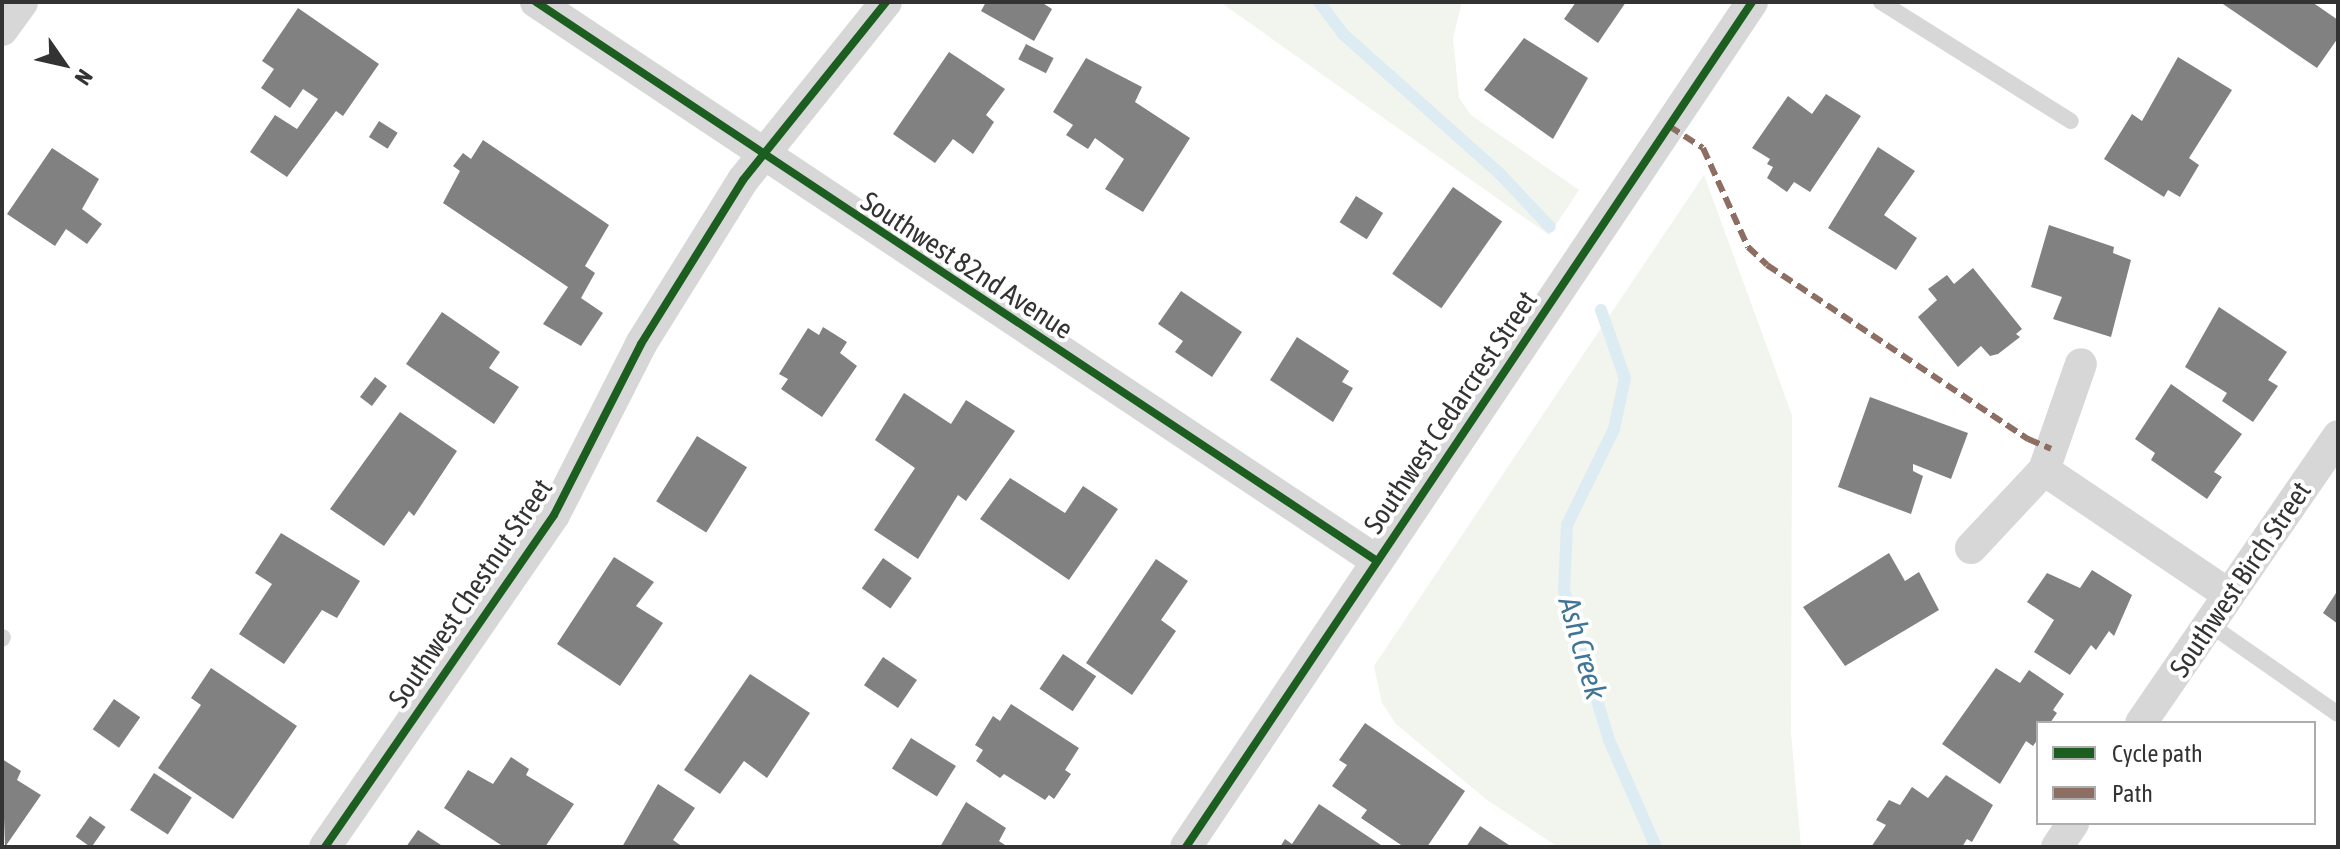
<!DOCTYPE html>
<style>
body{margin:0}
#map{position:relative;width:2340px;height:849px;overflow:hidden;background:#fff;font-family:"Asap Condensed",sans-serif}
div>[style]{position:absolute}
.green>*{inset:0;background:#f1f5ed}
.stream>*{height:12px;margin:-6px;padding:0 6px;transform-origin:6px;border-radius:6px;background:#ddebf3}
.building>*{inset:0;background:#818181;transform-origin:0 0}
.lane>*{height:16px;margin:-8px;padding:0 8px;transform-origin:8px;border-radius:8px;background:#d7d7d7}
.street>*{height:32px;margin:-16px;padding:0 16px;transform-origin:16px;border-radius:16px;background:#d7d7d7}
.quiet>*{height:6px;margin-top:-3px;transform-origin:0;background:repeating-linear-gradient(90deg,#8d6e63 0 12px,transparent 0 18px)}
.cycleway>*{height:8px;margin:-4px;padding:0 4px;transform-origin:4px;border-radius:4px;background:#1b5e20}
span{translate:-50% -50%;white-space:nowrap;text-align:center;line-height:1.15;-webkit-text-stroke:8px #fff;paint-order:stroke}
.street-label{font-size:28px;color:#333}
.water-label{font-size:30px;color:#3f7597;font-style:italic}
.frame{position:absolute;inset:0;border:4px solid #333;pointer-events:none}
.legend{position:absolute;left:2036px;top:721px;width:280px;height:104px;box-sizing:border-box;background:#fff;border:2px solid #adadad;margin:0;padding:10px 14px;list-style:none;font-size:24px;color:#333}
.legend li{display:flex;align-items:center;gap:16px;height:40px}
.legend b{width:40px;border:2px solid #adadad}
.north{position:absolute;left:24px;top:24px;width:80px;height:80px;-webkit-text-stroke:6px #fff;paint-order:stroke;rotate:124deg;font-size:22px;font-weight:700;line-height:32px;text-align:center;color:#333}
.north::after{content:'';display:block;margin:auto;width:28px;height:36px;background:#333;clip-path:polygon(50% 0,100% 100%,50% 72%,0 100%)}
</style>
<div id="map">
<div class="green">
<div style="clip-path:polygon(1220px 2px,1462px 2px,1453px 38px,1459px 98px,1471px 115px,1579px 190px,1549px 235px)"></div>
<div style="clip-path:polygon(1704px 175px,1792px 415px,1791px 733px,1801px 847px,1558px 847px,1487px 800px,1396px 724px,1382px 703px,1374px 666px)"></div>
</div>
<div class="stream">
<div style="left:1319px;top:2px;width:40px;rotate:53deg"></div>
<div style="left:1343px;top:34px;width:212px;rotate:41.7deg"></div>
<div style="left:1501px;top:175px;width:71px;rotate:46.7deg"></div>
<div style="left:1601px;top:310px;width:72px;rotate:70.6deg"></div>
<div style="left:1625px;top:378px;width:52px;rotate:102.2deg"></div>
<div style="left:1614px;top:429px;width:107px;rotate:116.1deg"></div>
<div style="left:1567px;top:525px;width:66px;rotate:92.6deg"></div>
<div style="left:1564px;top:591px;width:156px;rotate:73.2deg"></div>
<div style="left:1609px;top:740px;width:117px;rotate:66.3deg"></div>
</div>
<div class="building">
<div style="clip-path:polygon(986px 2px,1041px 2px,1052px 9px,1034px 41px,981px 11px)"></div>
<div style="clip-path:polygon(1576px 2px,1626px 2px,1598px 43px,1564px 19px)"></div>
<div style="clip-path:polygon(2220px 2px,2312px 2px,2338px 20px,2338px 38px,2317px 68px)"></div>
<div style="clip-path:polygon(298px 8px,379px 64px,343px 116px,336px 111px,287px 177px,250px 152px,275px 115px,297px 129px,318px 99px,303px 89px,290px 108px,261px 88px,274px 69px,262px 61px)"></div>
<div style="clip-path:polygon(1524px 38px,1588px 78px,1553px 139px,1484px 90px)"></div>
<div style="left:1026px;top:44px;width:31px;height:17px;rotate:27deg"></div>
<div style="clip-path:polygon(949px 52px,1005px 89px,986px 115px,994px 122px,973px 154px,953px 139px,935px 163px,893px 134px)"></div>
<div style="clip-path:polygon(2178px 57px,2232px 90px,2189px 158px,2199px 165px,2180px 197px,2168px 190px,2164px 197px,2104px 159px,2132px 114px,2142px 121px)"></div>
<div style="clip-path:polygon(1086px 58px,1142px 87px,1135px 102px,1190px 138px,1143px 212px,1105px 189px,1124px 159px,1095px 138px,1088px 149px,1066px 135px,1073px 125px,1053px 112px)"></div>
<div style="clip-path:polygon(1826px 94px,1861px 116px,1810px 192px,1794px 182px,1787px 192px,1767px 178px,1773px 167px,1767px 164px,1770px 159px,1752px 148px,1788px 96px,1812px 114px)"></div>
<div style="left:379px;top:121px;width:22px;height:19px;rotate:32deg"></div>
<div style="clip-path:polygon(483px 140px,609px 225px,585px 266px,595px 273px,581px 298px,603px 313px,581px 346px,543px 324px,568px 287px,443px 203px,460px 171px,453px 166px,463px 153px,471px 159px)"></div>
<div style="clip-path:polygon(1878px 147px,1915px 171px,1884px 215px,1917px 238px,1896px 270px,1828px 228px)"></div>
<div style="clip-path:polygon(52px 148px,99px 179px,82px 209px,102px 224px,87px 244px,66px 229px,55px 246px,7px 214px)"></div>
<div style="left:1453px;top:187px;width:60px;height:106px;rotate:35deg"></div>
<div style="left:1356px;top:196px;width:32px;height:31px;rotate:32deg"></div>
<div style="clip-path:polygon(2049px 225px,2114px 247px,2113px 253px,2131px 260px,2111px 337px,2053px 319px,2062px 297px,2031px 287px)"></div>
<div style="clip-path:polygon(1973px 268px,2022px 329px,2016px 334px,2020px 337px,1998px 354px,1990px 356px,1981px 346px,1958px 367px,1918px 317px,1937px 300px,1928px 289px,1947px 275px,1954px 284px)"></div>
<div style="clip-path:polygon(1181px 291px,1242px 332px,1212px 377px,1175px 352px,1183px 341px,1158px 324px)"></div>
<div style="clip-path:polygon(2219px 307px,2287px 352px,2268px 380px,2278px 386px,2253px 422px,2222px 401px,2227px 393px,2185px 367px)"></div>
<div style="clip-path:polygon(442px 312px,500px 352px,489px 368px,519px 387px,494px 424px,406px 364px)"></div>
<div style="clip-path:polygon(823px 327px,847px 342px,840px 353px,857px 366px,822px 417px,781px 389px,788px 379px,779px 374px,808px 328px,819px 335px)"></div>
<div style="clip-path:polygon(1297px 337px,1349px 371px,1342px 382px,1353px 388px,1333px 422px,1270px 380px)"></div>
<div style="left:375px;top:377px;width:15px;height:25px;rotate:37deg"></div>
<div style="clip-path:polygon(2171px 384px,2242px 434px,2214px 472px,2222px 477px,2207px 499px,2151px 460px,2155px 453px,2135px 439px)"></div>
<div style="clip-path:polygon(904px 393px,951px 424px,966px 400px,1015px 431px,966px 501px,958px 495px,918px 559px,874px 530px,915px 468px,875px 440px)"></div>
<div style="clip-path:polygon(1870px 397px,1968px 433px,1951px 479px,1913px 464px,1913px 471px,1923px 476px,1911px 514px,1838px 487px)"></div>
<div style="clip-path:polygon(400px 412px,457px 451px,414px 516px,409px 511px,384px 546px,330px 509px)"></div>
<div style="left:697px;top:436px;width:59px;height:77px;rotate:32deg"></div>
<div style="clip-path:polygon(1010px 478px,1065px 513px,1083px 486px,1118px 509px,1069px 580px,980px 519px)"></div>
<div style="clip-path:polygon(281px 533px,360px 581px,337px 618px,322px 610px,284px 664px,239px 634px,272px 584px,255px 573px)"></div>
<div style="clip-path:polygon(1889px 553px,1905px 581px,1919px 572px,1939px 610px,1845px 666px,1803px 607px)"></div>
<div style="clip-path:polygon(614px 557px,654px 582px,636px 606px,663px 623px,620px 686px,557px 644px)"></div>
<div style="left:883px;top:558px;width:35px;height:37px;rotate:35deg"></div>
<div style="clip-path:polygon(1156px 559px,1188px 581px,1161px 620px,1176px 631px,1132px 695px,1086px 663px)"></div>
<div style="clip-path:polygon(2092px 570px,2132px 595px,2114px 636px,2109px 631px,2096px 650px,2091px 645px,2070px 675px,2034px 652px,2054px 620px,2027px 602px,2047px 573px,2080px 588px)"></div>
<div style="clip-path:polygon(2338px 590px,2338px 624px,2323px 613px)"></div>
<div style="left:1063px;top:654px;width:40px;height:42px;rotate:34deg"></div>
<div style="left:883px;top:657px;width:41px;height:34px;rotate:34deg"></div>
<div style="clip-path:polygon(211px 668px,297px 726px,233px 819px,158px 768px,201px 705px,191px 698px)"></div>
<div style="clip-path:polygon(1996px 668px,2020px 683px,2029px 670px,2064px 694px,2053px 710px,2057px 713px,2050px 723px,2038px 723px,2038px 739px,2033px 746px,2026px 741px,2000px 784px,1942px 744px)"></div>
<div style="clip-path:polygon(750px 674px,810px 713px,767px 778px,744px 761px,720px 794px,684px 770px)"></div>
<div style="left:114px;top:699px;width:32px;height:37px;rotate:35deg"></div>
<div style="clip-path:polygon(1011px 704px,1079px 748px,1065px 770px,1071px 774px,1054px 799px,1049px 795px,1045px 800px,1004px 774px,1000px 778px,976px 761px,983px 750px,975px 745px,993px 716px,1000px 721px)"></div>
<div style="clip-path:polygon(1365px 723px,1465px 791px,1427px 847px,1404px 847px,1361px 818px,1367px 810px,1332px 786px,1347px 765px,1339px 760px)"></div>
<div style="left:911px;top:738px;width:53px;height:36px;rotate:32deg"></div>
<div style="clip-path:polygon(511px 757px,529px 769px,526px 775px,574px 804px,545px 847px,504px 847px,444px 808px,468px 770px,493px 784px)"></div>
<div style="clip-path:polygon(2px 759px,21px 771px,17px 780px,41px 795px,5px 847px)"></div>
<div style="left:154px;top:773px;width:45px;height:44px;rotate:33deg"></div>
<div style="clip-path:polygon(1946px 775px,1993px 805px,1972px 842px,1967px 839px,1962px 847px,1871px 847px,1886px 825px,1876px 820px,1889px 800px,1900px 805px,1912px 787px,1928px 798px)"></div>
<div style="clip-path:polygon(658px 784px,695px 808px,673px 840px,683px 847px,622px 847px)"></div>
<div style="clip-path:polygon(966px 802px,1006px 828px,999px 841px,1008px 847px,940px 847px)"></div>
<div style="clip-path:polygon(1319px 804px,1384px 847px,1280px 847px,1285px 839px,1292px 844px)"></div>
<div style="left:90px;top:816px;width:19px;height:25px;rotate:35deg"></div>
<div style="clip-path:polygon(1480px 826px,1512px 847px,1466px 847px)"></div>
<div style="clip-path:polygon(418px 830px,444px 847px,406px 847px)"></div>
</div>
<div class="lane">
<div style="left:1881px;top:2px;width:224px;rotate:32.1deg"></div>
<div style="left:2209px;top:624px;width:157px;rotate:34.9deg"></div>
<div style="left:2px;top:639px;width:2px;rotate:-63deg"></div>
</div>
<div class="street">
<div style="left:536px;top:2px;width:1010px;rotate:33.61deg"></div>
<div style="left:2px;top:30px;width:34px;rotate:-54deg"></div>
<div style="left:2044px;top:470px;width:223px;rotate:34deg"></div>
<div style="left:1971px;top:548px;width:107px;rotate:-46.9deg"></div>
<div style="left:2044px;top:470px;width:112px;rotate:-70.8deg"></div>
<div style="left:2141px;top:723px;width:348px;rotate:-55.5deg"></div>
<div style="left:325px;top:847px;width:403px;rotate:-55.4deg"></div>
<div style="left:554px;top:515px;width:192px;rotate:-63deg"></div>
<div style="left:641px;top:344px;width:193px;rotate:-58.1deg"></div>
<div style="left:743px;top:180px;width:228px;rotate:-51.2deg"></div>
<div style="left:1186px;top:847px;width:1017px;rotate:-56.18deg"></div>
<div style="left:2057px;top:847px;width:29px;rotate:-56deg"></div>
</div>
<div class="quiet">
<div style="left:1669px;top:126px;width:40px;rotate:32.9deg"></div>
<div style="left:1703px;top:148px;width:109px;rotate:65.6deg"></div>
<div style="left:1748px;top:247px;width:26px;rotate:43deg"></div>
<div style="left:1767px;top:265px;width:314px;rotate:33.7deg"></div>
<div style="left:2028px;top:439px;width:25px;rotate:23deg"></div>
</div>
<div class="cycleway">
<div style="left:536px;top:2px;width:1010px;rotate:33.61deg"></div>
<div style="left:325px;top:847px;width:403px;rotate:-55.4deg"></div>
<div style="left:554px;top:515px;width:192px;rotate:-63deg"></div>
<div style="left:641px;top:344px;width:193px;rotate:-58.1deg"></div>
<div style="left:743px;top:180px;width:228px;rotate:-51.2deg"></div>
<div style="left:1186px;top:847px;width:1017px;rotate:-56.18deg"></div>
</div>
<div class="street-label">
<span style="left:967px;top:265px;rotate:33deg">Southwest 82nd Avenue</span>
<span style="left:1450px;top:412px;rotate:-56deg">Southwest Cedarcrest Street</span>
<span style="left:2240px;top:579px;rotate:-56deg">Southwest Birch Street</span>
<span style="left:470px;top:593px;rotate:-56deg">Southwest Chestnut Street</span>
</div>
<div class="water-label">
<span style="left:1583px;top:648px;rotate:74deg">Ash Creek</span>
</div>
<div class="frame"></div>
<ul class="legend">
<li><b style="height:10px;background:#1b5e20"></b>Cycle path</li>
<li><b style="height:10px;background:#8d6e63"></b>Path</li>
</ul>
<div class="north">N</div>
</div>
